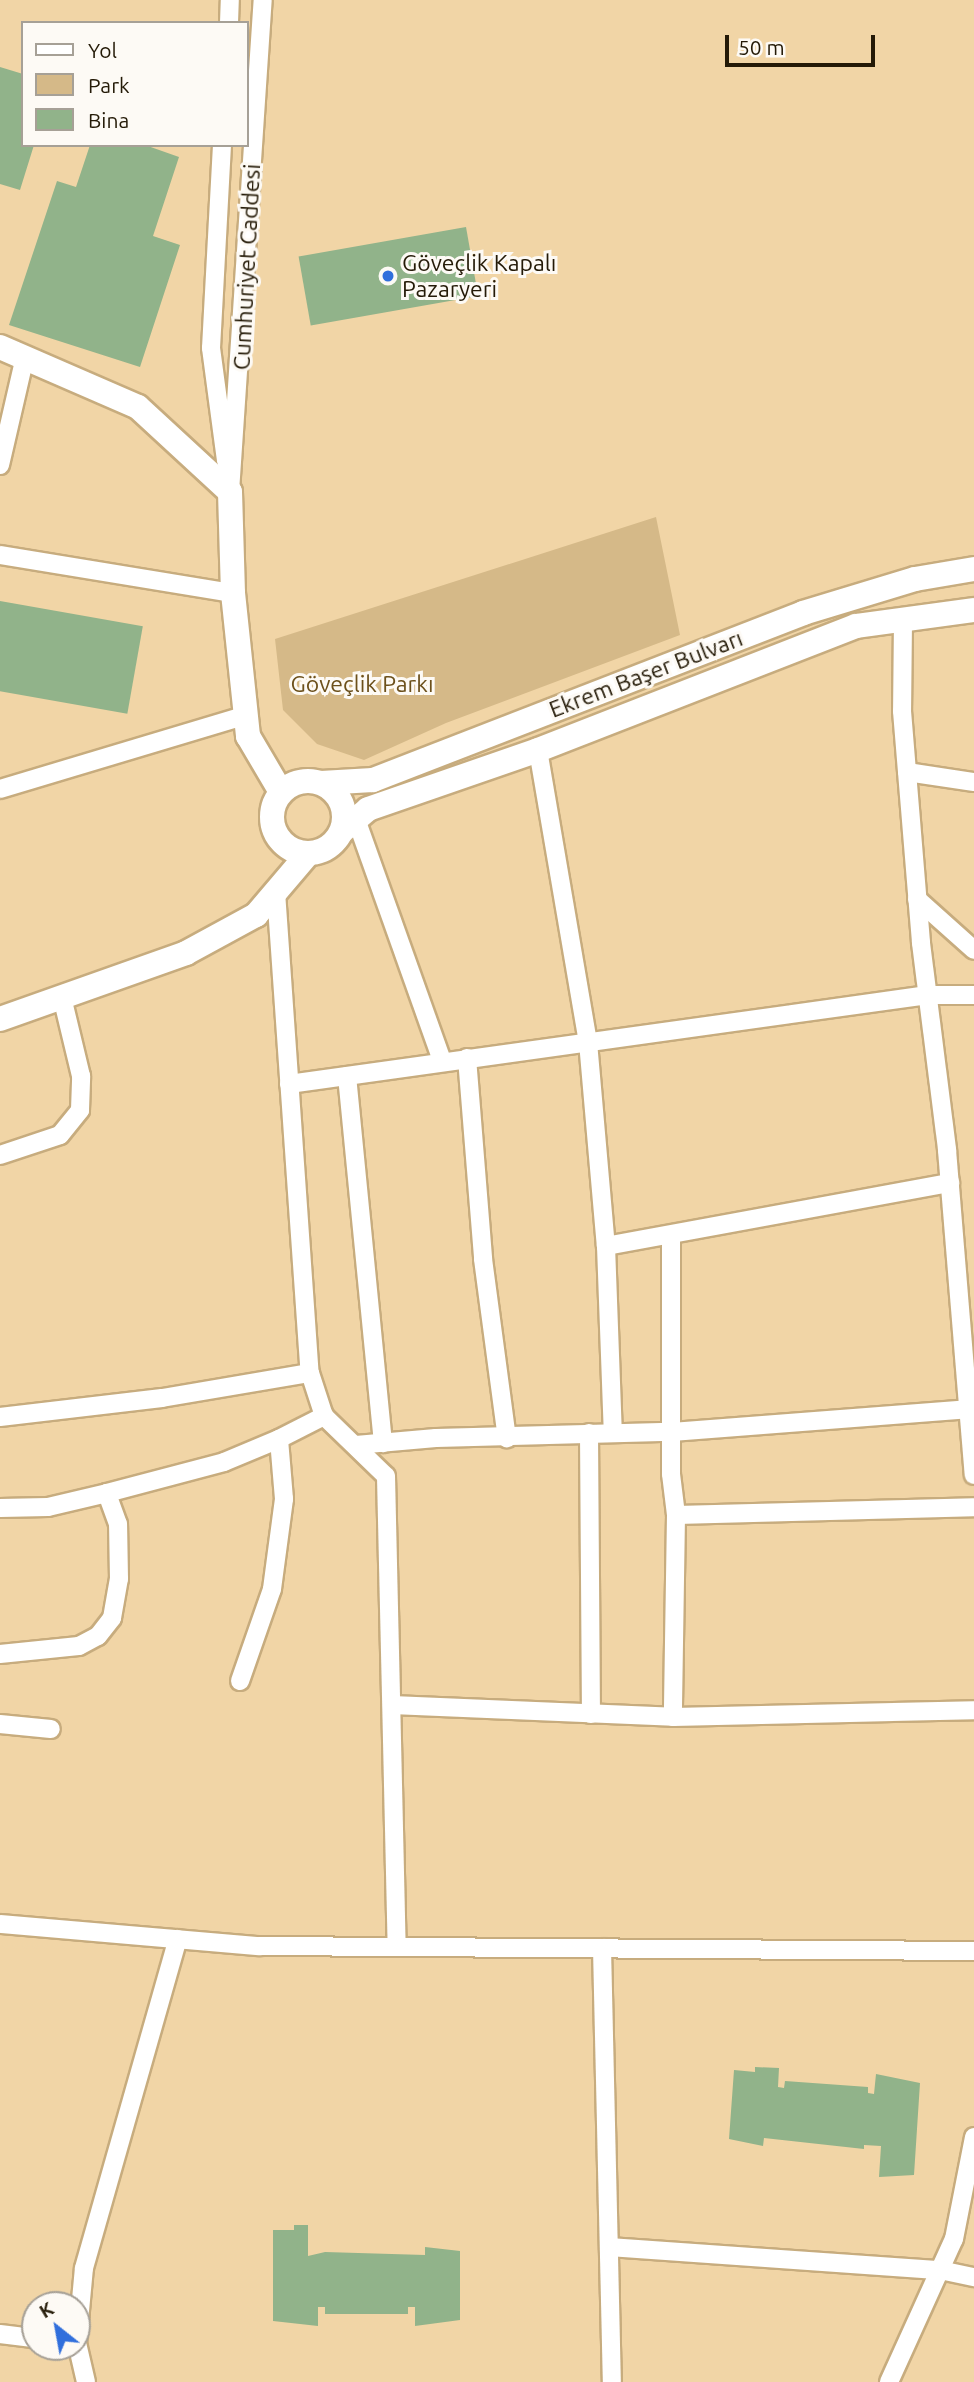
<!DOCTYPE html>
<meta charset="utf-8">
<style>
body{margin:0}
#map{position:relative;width:974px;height:2382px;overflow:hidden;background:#f1d5a6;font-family:Ubuntu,sans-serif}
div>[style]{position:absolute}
.green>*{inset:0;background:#d5b988}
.building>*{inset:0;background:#91b38a;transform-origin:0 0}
.roads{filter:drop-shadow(2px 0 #c7ac7e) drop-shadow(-2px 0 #c7ac7e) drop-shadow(0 2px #c7ac7e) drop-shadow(0 -2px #c7ac7e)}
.street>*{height:18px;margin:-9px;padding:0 9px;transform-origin:9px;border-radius:9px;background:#fff}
.secondary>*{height:24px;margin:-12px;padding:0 12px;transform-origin:12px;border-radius:12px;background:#fff}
.secondary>.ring{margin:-12px;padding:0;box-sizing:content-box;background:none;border:24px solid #fff;border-radius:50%}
.dots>*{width:19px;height:19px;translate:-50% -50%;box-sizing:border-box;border:4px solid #fdfaf5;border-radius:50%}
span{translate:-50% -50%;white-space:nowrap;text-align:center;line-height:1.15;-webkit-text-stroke:6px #fdfaf5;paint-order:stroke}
.poi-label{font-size:23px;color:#241a07}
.left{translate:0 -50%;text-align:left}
.street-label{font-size:23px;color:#241a07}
.park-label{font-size:23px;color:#6c501b}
.legend{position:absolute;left:21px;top:21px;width:228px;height:126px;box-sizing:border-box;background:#fdfaf5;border:2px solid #a6a096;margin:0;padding:9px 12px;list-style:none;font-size:21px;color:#241a07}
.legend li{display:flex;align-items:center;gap:14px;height:35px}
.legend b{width:35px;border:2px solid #a6a096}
.north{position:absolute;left:21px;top:2291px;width:70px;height:70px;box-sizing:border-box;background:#fdfaf5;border:2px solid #a6a096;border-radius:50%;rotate:329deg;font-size:19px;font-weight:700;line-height:28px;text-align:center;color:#241a07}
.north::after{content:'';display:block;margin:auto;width:24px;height:32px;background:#316fdc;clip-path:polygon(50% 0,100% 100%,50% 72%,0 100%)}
.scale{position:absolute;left:725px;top:35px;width:150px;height:32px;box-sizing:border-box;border:4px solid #241a07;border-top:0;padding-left:9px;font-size:21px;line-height:24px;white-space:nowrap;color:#241a07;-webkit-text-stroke:5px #fdfaf5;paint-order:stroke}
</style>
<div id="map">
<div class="green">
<div style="clip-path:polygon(656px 517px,680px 635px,446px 723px,364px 760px,317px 744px,283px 710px,275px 639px)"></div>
</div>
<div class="building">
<div style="clip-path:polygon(0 67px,23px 74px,23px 145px,34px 145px,20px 190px,0 184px)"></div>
<div style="clip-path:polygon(90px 145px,145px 145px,179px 157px,153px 236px,180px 245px,140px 367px,9px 325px,57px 181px,76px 187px)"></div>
<div style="left:466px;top:227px;width:70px;height:170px;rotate:80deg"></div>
<div style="left:0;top:601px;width:145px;height:89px;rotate:10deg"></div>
<div style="clip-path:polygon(755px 2067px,779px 2068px,778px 2087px,784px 2088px,785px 2081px,868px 2087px,868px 2093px,874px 2094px,876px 2074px,920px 2083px,914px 2175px,879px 2177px,881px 2146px,864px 2145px,864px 2149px,764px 2138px,763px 2146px,729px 2139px,734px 2070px,755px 2072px)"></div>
<div style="clip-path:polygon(294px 2225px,308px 2225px,308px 2256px,325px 2252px,425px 2255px,425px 2247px,460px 2251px,460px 2320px,415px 2326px,415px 2307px,408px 2307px,408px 2314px,325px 2314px,325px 2307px,318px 2307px,318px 2326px,273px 2321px,273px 2230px,294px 2230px)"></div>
</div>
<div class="roads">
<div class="street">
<div style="left:229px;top:23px;width:23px;rotate:-88deg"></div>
<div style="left:222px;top:145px;width:203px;rotate:93.1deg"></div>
<div style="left:211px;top:348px;width:114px;rotate:82.4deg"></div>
<div style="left:0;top:465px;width:111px;rotate:-77deg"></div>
<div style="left:230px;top:492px;width:493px;rotate:-86.2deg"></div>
<div style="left:0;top:555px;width:236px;rotate:9.3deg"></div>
<div style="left:903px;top:620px;width:91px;rotate:90.6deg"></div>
<div style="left:902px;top:711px;width:233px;rotate:85.3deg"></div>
<div style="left:921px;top:943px;width:209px;rotate:82.8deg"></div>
<div style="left:947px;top:1150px;width:326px;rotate:85.3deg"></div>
<div style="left:538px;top:750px;width:296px;rotate:80.3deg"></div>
<div style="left:588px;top:1042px;width:205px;rotate:85deg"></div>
<div style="left:606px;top:1246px;width:187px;rotate:87.9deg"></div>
<div style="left:907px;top:772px;width:68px;rotate:8.5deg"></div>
<div style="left:0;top:789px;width:257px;rotate:-16.7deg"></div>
<div style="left:356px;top:819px;width:256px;rotate:70.4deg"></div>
<div style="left:276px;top:892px;width:482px;rotate:86deg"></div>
<div style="left:310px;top:1373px;width:45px;rotate:72deg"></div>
<div style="left:324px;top:1416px;width:86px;rotate:44.1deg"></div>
<div style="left:386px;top:1476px;width:471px;rotate:88.7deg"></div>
<div style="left:917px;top:899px;width:76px;rotate:41.8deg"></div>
<div style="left:467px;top:1058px;width:202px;rotate:85.4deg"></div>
<div style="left:483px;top:1259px;width:181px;rotate:82.4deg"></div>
<div style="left:347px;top:1076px;width:369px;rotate:84.4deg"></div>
<div style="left:289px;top:1084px;width:645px;rotate:-7.93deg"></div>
<div style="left:928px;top:995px;width:46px"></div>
<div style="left:0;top:1155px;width:63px;rotate:-18.4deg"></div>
<div style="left:60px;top:1135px;width:32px;rotate:-51deg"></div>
<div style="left:80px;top:1110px;width:34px;rotate:-88deg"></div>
<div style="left:81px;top:1076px;width:81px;rotate:-103.5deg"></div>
<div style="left:671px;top:1235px;width:239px;rotate:90deg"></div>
<div style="left:671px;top:1474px;width:41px;rotate:83deg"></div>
<div style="left:676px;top:1515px;width:202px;rotate:90.9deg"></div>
<div style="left:606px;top:1246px;width:350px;rotate:-10.4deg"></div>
<div style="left:0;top:1417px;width:163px;rotate:-6.7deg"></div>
<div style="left:162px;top:1398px;width:150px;rotate:-9.6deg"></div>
<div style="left:589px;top:1433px;width:281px;rotate:89.6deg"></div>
<div style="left:356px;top:1445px;width:80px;rotate:-5deg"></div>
<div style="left:436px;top:1438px;width:235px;rotate:-1.5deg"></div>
<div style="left:671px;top:1432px;width:298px;rotate:-4.4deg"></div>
<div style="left:0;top:1508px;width:48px;rotate:-1.2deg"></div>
<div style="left:48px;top:1507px;width:61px;rotate:-13.3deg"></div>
<div style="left:107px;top:1493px;width:121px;rotate:-14.8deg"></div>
<div style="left:224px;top:1462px;width:60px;rotate:-22.7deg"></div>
<div style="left:676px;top:1515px;width:298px;rotate:-1.5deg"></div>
<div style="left:0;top:1654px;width:79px;rotate:-5.8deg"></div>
<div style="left:79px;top:1646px;width:21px;rotate:-28deg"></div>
<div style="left:98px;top:1636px;width:23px;rotate:-52deg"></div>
<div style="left:112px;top:1618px;width:40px;rotate:-80deg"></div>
<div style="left:119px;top:1579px;width:55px;rotate:-91deg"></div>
<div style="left:118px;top:1524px;width:33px;rotate:-110deg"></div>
<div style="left:240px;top:1681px;width:97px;rotate:-70.8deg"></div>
<div style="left:272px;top:1589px;width:91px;rotate:-82.4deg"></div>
<div style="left:284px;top:1499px;width:60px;rotate:-94.8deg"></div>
<div style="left:279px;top:1439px;width:51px;rotate:-27.1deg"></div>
<div style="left:392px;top:1705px;width:281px;rotate:2.4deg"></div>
<div style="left:673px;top:1717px;width:301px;rotate:-1.3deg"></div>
<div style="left:0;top:1724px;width:51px;rotate:5.6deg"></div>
<div style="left:0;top:1924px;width:260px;rotate:4.9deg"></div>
<div style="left:259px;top:1946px;width:715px;rotate:0.4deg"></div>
<div style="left:602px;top:1948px;width:434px;rotate:88.7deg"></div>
<div style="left:609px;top:2247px;width:332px;rotate:4deg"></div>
<div style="left:940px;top:2270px;width:35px;rotate:12deg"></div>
<div style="left:0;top:2334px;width:35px;rotate:7deg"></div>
<div style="left:86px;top:2382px;width:40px;rotate:-103deg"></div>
<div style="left:77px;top:2343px;width:75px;rotate:-84.7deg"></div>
<div style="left:84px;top:2268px;width:342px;rotate:-74.1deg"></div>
<div style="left:889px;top:2382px;width:157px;rotate:-65.6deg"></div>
<div style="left:954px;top:2239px;width:104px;rotate:-78.9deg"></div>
</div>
<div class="secondary">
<div style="left:0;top:347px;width:150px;rotate:23.5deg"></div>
<div style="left:138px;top:407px;width:125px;rotate:42.7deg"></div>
<div style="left:230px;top:492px;width:101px;rotate:88.3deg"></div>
<div style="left:233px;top:593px;width:144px;rotate:84deg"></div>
<div style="left:248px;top:736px;width:65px;rotate:59.5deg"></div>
<div class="ring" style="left:272px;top:781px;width:48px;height:48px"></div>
<div style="left:321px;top:783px;width:52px;rotate:-3.3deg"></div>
<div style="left:373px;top:780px;width:461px;rotate:-21.2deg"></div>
<div style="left:803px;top:613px;width:117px;rotate:-16.9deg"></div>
<div style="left:915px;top:579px;width:60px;rotate:-9.6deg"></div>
<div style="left:342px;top:831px;width:34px;rotate:-40deg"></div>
<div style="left:368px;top:809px;width:180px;rotate:-19.1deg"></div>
<div style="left:538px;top:750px;width:341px;rotate:-21.3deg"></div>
<div style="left:856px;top:626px;width:119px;rotate:-7.7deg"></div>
<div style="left:0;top:1019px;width:197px;rotate:-19.5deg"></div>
<div style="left:186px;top:953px;width:80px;rotate:-28.5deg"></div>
<div style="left:256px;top:915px;width:80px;rotate:-49.6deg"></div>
</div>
</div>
<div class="dots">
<div style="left:388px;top:276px;background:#316fdc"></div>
</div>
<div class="poi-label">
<span class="left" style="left:402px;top:276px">Göveçlik Kapalı<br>Pazaryeri</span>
</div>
<div class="street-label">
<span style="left:247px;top:267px;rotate:-87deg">Cumhuriyet Caddesi</span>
<span style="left:646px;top:674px;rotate:-21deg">Ekrem Başer Bulvarı</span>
</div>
<div class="park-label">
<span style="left:362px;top:684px">Göveçlik Parkı</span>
</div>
<ul class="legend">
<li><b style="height:9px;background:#fff"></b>Yol</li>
<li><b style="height:19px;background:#d5b988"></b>Park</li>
<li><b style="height:19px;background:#91b38a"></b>Bina</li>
</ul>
<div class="north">K</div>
<div class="scale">50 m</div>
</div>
